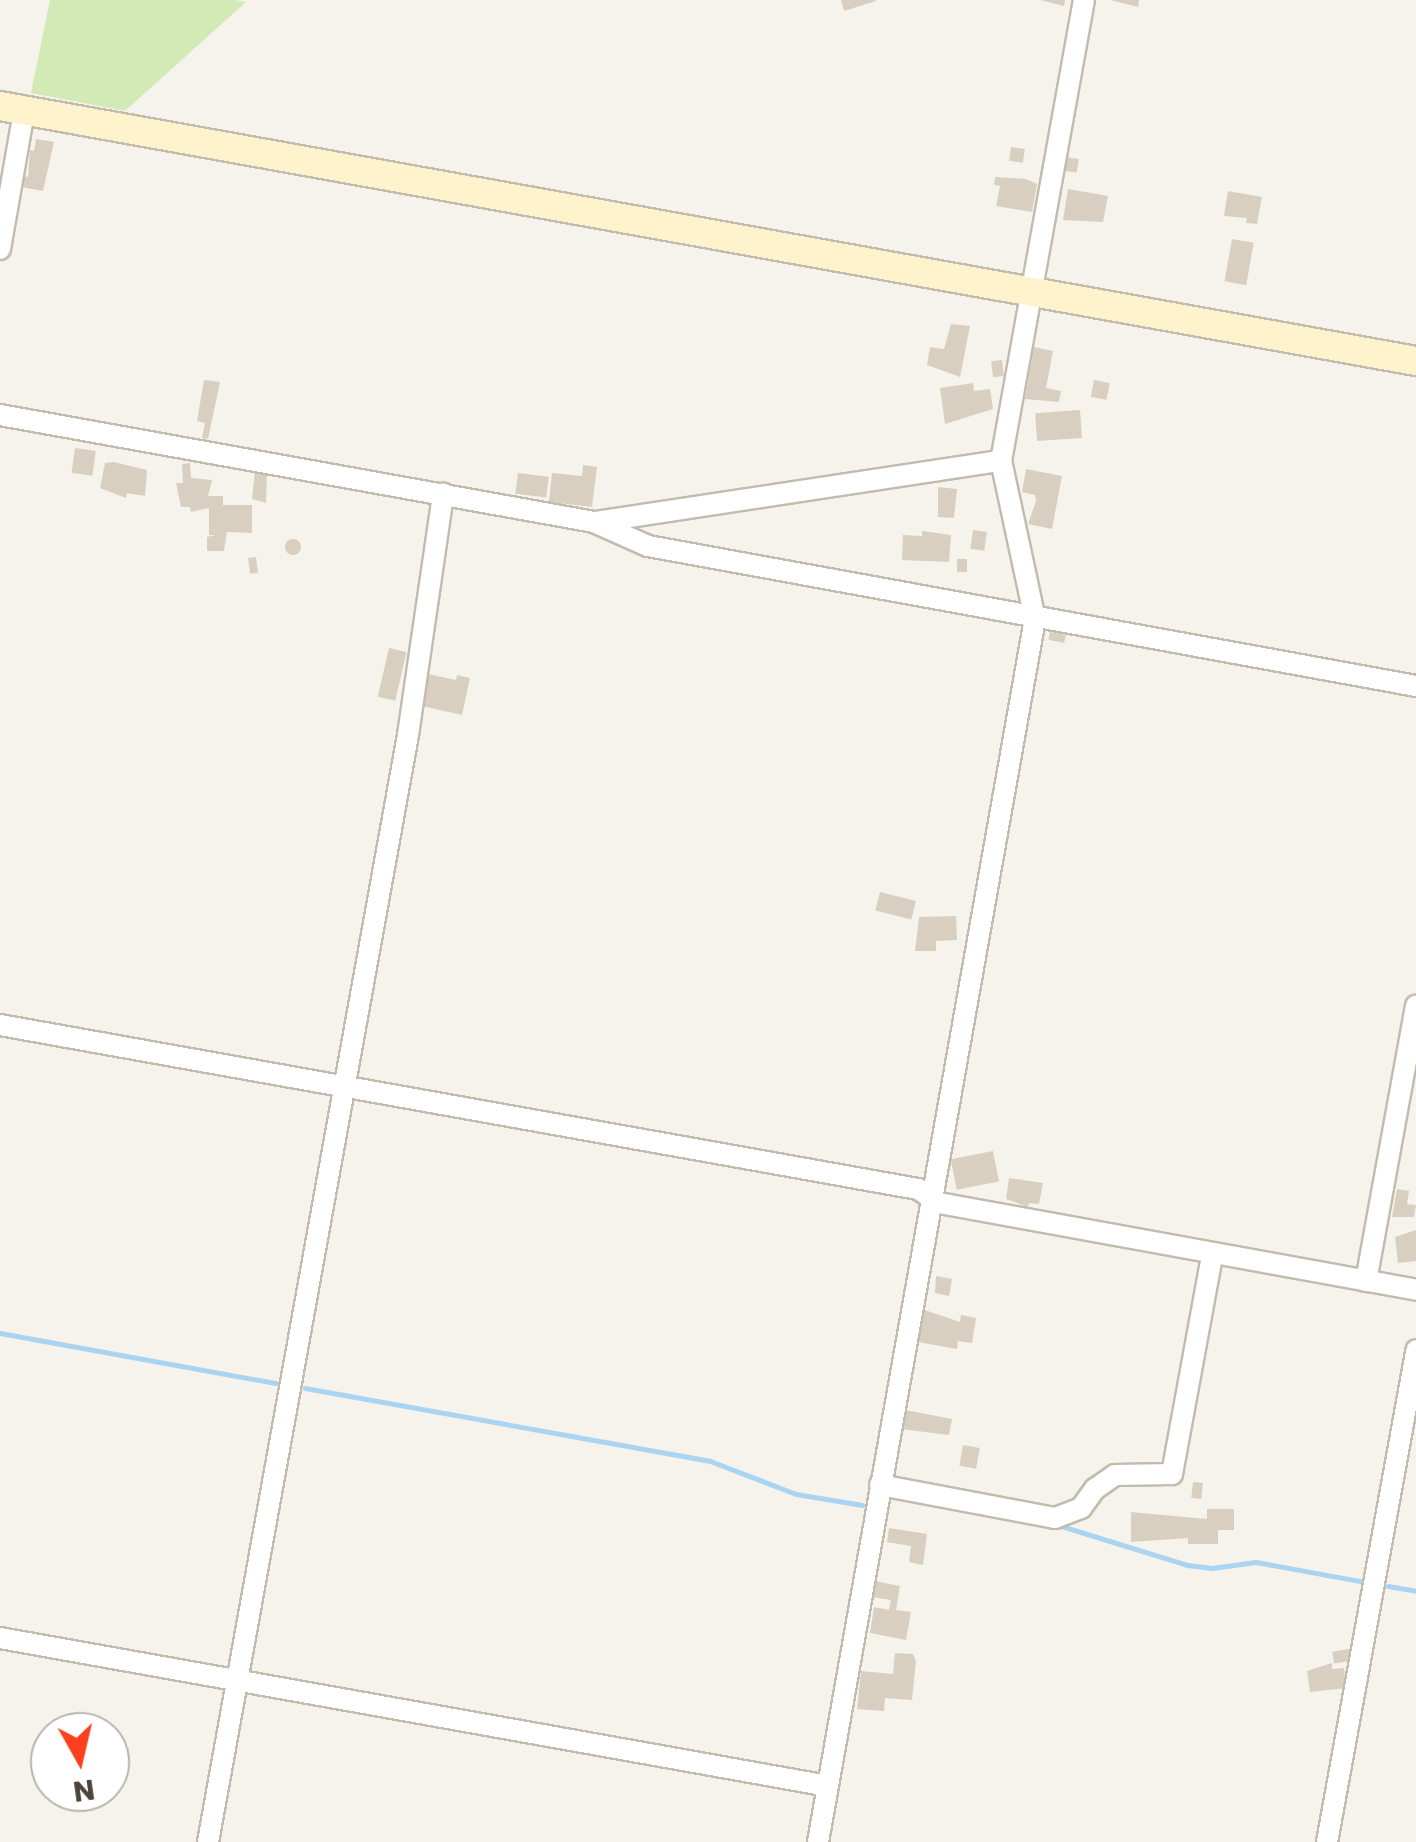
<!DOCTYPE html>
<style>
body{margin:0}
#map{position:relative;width:1416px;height:1842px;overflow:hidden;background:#f6f3ec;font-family:Poppins,sans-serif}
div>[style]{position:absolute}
.green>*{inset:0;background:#d2eab5}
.stream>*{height:5px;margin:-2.5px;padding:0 2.5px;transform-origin:2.5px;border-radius:2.5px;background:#a9d4f2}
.building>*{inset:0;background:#d8cfc1;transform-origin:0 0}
.round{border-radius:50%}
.roads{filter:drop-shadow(2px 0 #c2bbae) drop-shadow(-2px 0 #c2bbae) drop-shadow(0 2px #c2bbae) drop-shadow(0 -2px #c2bbae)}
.street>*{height:20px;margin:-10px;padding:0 10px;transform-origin:10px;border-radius:10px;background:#fff}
.secondary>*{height:28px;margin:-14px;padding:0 14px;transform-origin:14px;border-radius:14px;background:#fff3cd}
span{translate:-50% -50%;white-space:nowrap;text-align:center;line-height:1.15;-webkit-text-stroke:9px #fff;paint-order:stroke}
.north{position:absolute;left:30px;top:1712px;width:100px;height:100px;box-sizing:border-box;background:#fff;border:2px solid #b7b4b0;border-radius:50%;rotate:172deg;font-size:28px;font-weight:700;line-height:40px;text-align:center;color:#4b4439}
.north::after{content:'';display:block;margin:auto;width:35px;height:45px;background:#fc3f1d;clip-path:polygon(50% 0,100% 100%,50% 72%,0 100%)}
</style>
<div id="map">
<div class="green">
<div style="clip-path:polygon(50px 0,235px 0,246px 2px,125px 111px,31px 93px)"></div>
</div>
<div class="stream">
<div style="left:0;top:1333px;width:280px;rotate:10.3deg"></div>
<div style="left:305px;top:1388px;width:412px;rotate:10.2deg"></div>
<div style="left:710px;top:1461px;width:92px;rotate:21deg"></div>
<div style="left:796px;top:1494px;width:67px;rotate:9.5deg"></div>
<div style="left:1058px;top:1525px;width:135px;rotate:17.2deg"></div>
<div style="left:1187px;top:1565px;width:25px;rotate:7deg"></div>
<div style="left:1212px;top:1568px;width:44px;rotate:-7.8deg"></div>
<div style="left:1256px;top:1562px;width:106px;rotate:10.4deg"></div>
<div style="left:1388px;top:1586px;width:28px;rotate:10deg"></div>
</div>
<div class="building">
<div style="clip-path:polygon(841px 0,876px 0,876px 1px,844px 11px)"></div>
<div style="clip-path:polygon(1040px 0,1065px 0,1064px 6px)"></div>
<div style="clip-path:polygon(1110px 0,1139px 0,1138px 7px)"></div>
<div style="clip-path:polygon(36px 139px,54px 142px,43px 191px,21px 187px,23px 176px,28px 177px,30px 150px,34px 151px)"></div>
<div style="left:1011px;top:147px;width:14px;height:14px;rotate:8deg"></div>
<div style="left:1067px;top:157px;width:12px;height:14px;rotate:9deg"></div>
<div style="clip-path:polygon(995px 177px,1026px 179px,1037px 184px,1032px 212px,996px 206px,1000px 186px,994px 185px)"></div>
<div style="clip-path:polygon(1068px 189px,1108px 196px,1103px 222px,1063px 220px)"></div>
<div style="clip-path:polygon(1228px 191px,1262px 197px,1257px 224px,1246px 223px,1247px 218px,1224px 216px)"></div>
<div style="left:1232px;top:239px;width:22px;height:43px;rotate:10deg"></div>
<div style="clip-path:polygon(951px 324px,970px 326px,960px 377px,927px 365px,930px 347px,944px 349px)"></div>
<div style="clip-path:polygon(1034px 347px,1053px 351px,1046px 388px,1061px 391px,1059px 402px,1025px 399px)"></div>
<div style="left:1002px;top:360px;width:16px;height:11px;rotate:83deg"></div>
<div style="clip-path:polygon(204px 380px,220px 382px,208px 439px,202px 438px,205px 423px,197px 421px)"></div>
<div style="left:1094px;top:380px;width:16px;height:17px;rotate:11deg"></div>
<div style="clip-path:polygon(973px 383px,974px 391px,990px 389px,993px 409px,945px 424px,940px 388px)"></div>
<div style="left:1080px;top:410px;width:28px;height:45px;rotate:86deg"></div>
<div style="left:75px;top:448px;width:21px;height:25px;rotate:8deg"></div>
<div style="clip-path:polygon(114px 462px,147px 470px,145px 496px,127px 493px,126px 498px,100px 488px,105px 463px)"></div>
<div style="clip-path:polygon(190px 463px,191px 478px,212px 480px,208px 496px,223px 496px,223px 505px,252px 505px,252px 533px,227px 532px,224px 551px,207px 551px,207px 537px,215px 535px,209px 535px,209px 508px,191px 512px,190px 507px,181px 507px,176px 483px,183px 483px,182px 464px)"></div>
<div style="clip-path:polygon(583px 465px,597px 467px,592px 507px,549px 502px,552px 473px,582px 476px)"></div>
<div style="clip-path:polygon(1026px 469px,1062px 476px,1052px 529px,1028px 524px,1036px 501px,1035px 495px,1022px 492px)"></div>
<div style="clip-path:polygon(255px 470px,267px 470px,266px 503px,252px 499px)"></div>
<div style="left:518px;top:473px;width:31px;height:21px;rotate:7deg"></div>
<div style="clip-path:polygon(938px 487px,957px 489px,954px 518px,938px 517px)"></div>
<div style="left:973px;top:530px;width:14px;height:19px;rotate:8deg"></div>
<div style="clip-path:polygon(922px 531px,951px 535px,949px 562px,902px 560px,903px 535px,922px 536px)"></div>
<div class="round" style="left:285px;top:539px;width:16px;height:16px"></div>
<div style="left:256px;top:557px;width:16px;height:8px;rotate:83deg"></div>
<div style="left:957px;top:559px;width:10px;height:13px"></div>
<div style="left:1050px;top:632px;width:16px;height:8px;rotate:11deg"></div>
<div style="left:389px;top:648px;width:18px;height:50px;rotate:13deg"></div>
<div style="clip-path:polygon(423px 673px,456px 680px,457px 675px,470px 678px,462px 715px,417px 705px)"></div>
<div style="left:880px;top:892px;width:37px;height:19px;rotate:14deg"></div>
<div style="clip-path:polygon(956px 916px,957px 940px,936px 941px,936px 951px,915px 951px,919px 917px)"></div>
<div style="left:993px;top:1151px;width:31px;height:43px;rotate:79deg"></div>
<div style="clip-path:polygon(1009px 1178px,1043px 1183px,1039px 1204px,1029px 1203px,1028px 1207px,1006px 1199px)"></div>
<div style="clip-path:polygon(1397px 1189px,1409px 1191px,1407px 1204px,1416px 1205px,1414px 1217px,1392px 1217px)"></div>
<div style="clip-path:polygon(1416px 1230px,1416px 1261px,1398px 1263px,1395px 1237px)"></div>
<div style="clip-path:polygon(936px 1276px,952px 1279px,949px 1296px,935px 1293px)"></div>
<div style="clip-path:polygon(922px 1309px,960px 1322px,961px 1315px,976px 1318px,972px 1343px,958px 1341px,957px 1349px,918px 1342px)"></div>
<div style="clip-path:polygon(905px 1410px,952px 1419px,949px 1435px,901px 1429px)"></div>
<div style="left:963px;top:1445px;width:17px;height:21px;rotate:10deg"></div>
<div style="left:1193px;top:1482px;width:10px;height:16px;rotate:6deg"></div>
<div style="clip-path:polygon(1207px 1509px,1234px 1509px,1234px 1530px,1218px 1530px,1218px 1544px,1188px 1544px,1188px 1538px,1131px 1542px,1131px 1512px,1207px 1519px)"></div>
<div style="clip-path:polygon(889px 1528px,927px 1534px,923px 1565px,909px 1562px,911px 1546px,887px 1542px)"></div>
<div style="clip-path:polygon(875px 1581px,900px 1586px,896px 1610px,911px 1612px,906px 1640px,870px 1633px,874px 1607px,889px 1610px,891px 1600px,873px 1597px)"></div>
<div style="left:1349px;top:1649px;width:12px;height:17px;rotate:81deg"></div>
<div style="clip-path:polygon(895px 1653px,913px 1654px,916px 1661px,912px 1700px,885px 1698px,884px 1711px,857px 1709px,861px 1671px,893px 1674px)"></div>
<div style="clip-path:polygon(1332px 1663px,1332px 1669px,1344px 1668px,1346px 1688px,1310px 1692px,1307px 1671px)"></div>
</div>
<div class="roads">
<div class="street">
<div style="left:0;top:249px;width:140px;rotate:-80.1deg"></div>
<div style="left:0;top:415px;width:604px;rotate:10.21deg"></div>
<div style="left:594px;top:522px;width:59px;rotate:24deg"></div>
<div style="left:648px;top:546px;width:781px;rotate:10.33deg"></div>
<div style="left:596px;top:522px;width:410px;rotate:-8.6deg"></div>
<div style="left:0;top:1025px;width:933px;rotate:10.13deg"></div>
<div style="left:918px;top:1189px;width:25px;rotate:34deg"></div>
<div style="left:939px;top:1203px;width:485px;rotate:10.3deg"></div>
<div style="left:1366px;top:1281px;width:280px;rotate:-79.7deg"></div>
<div style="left:880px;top:1485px;width:178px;rotate:10.7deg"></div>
<div style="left:1055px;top:1518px;width:28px;rotate:-21deg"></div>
<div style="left:1081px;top:1508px;width:24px;rotate:-54deg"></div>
<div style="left:1095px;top:1489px;width:24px;rotate:-35deg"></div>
<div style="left:1115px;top:1475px;width:57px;rotate:-1deg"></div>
<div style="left:1172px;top:1474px;width:223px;rotate:-79.6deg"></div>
<div style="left:0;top:1638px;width:841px;rotate:10.13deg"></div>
<div style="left:208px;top:1842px;width:1125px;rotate:-79.76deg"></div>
<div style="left:408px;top:735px;width:244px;rotate:-81.7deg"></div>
<div style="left:818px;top:1842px;width:1242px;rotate:-79.94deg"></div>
<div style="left:1035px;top:619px;width:162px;rotate:-102.1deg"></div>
<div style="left:1001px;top:461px;width:468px;rotate:-79.8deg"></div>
<div style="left:1327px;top:1842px;width:500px;rotate:-79.7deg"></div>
</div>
<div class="secondary">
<div style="left:0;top:106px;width:1439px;rotate:10.21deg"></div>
</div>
</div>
<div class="north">N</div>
</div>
